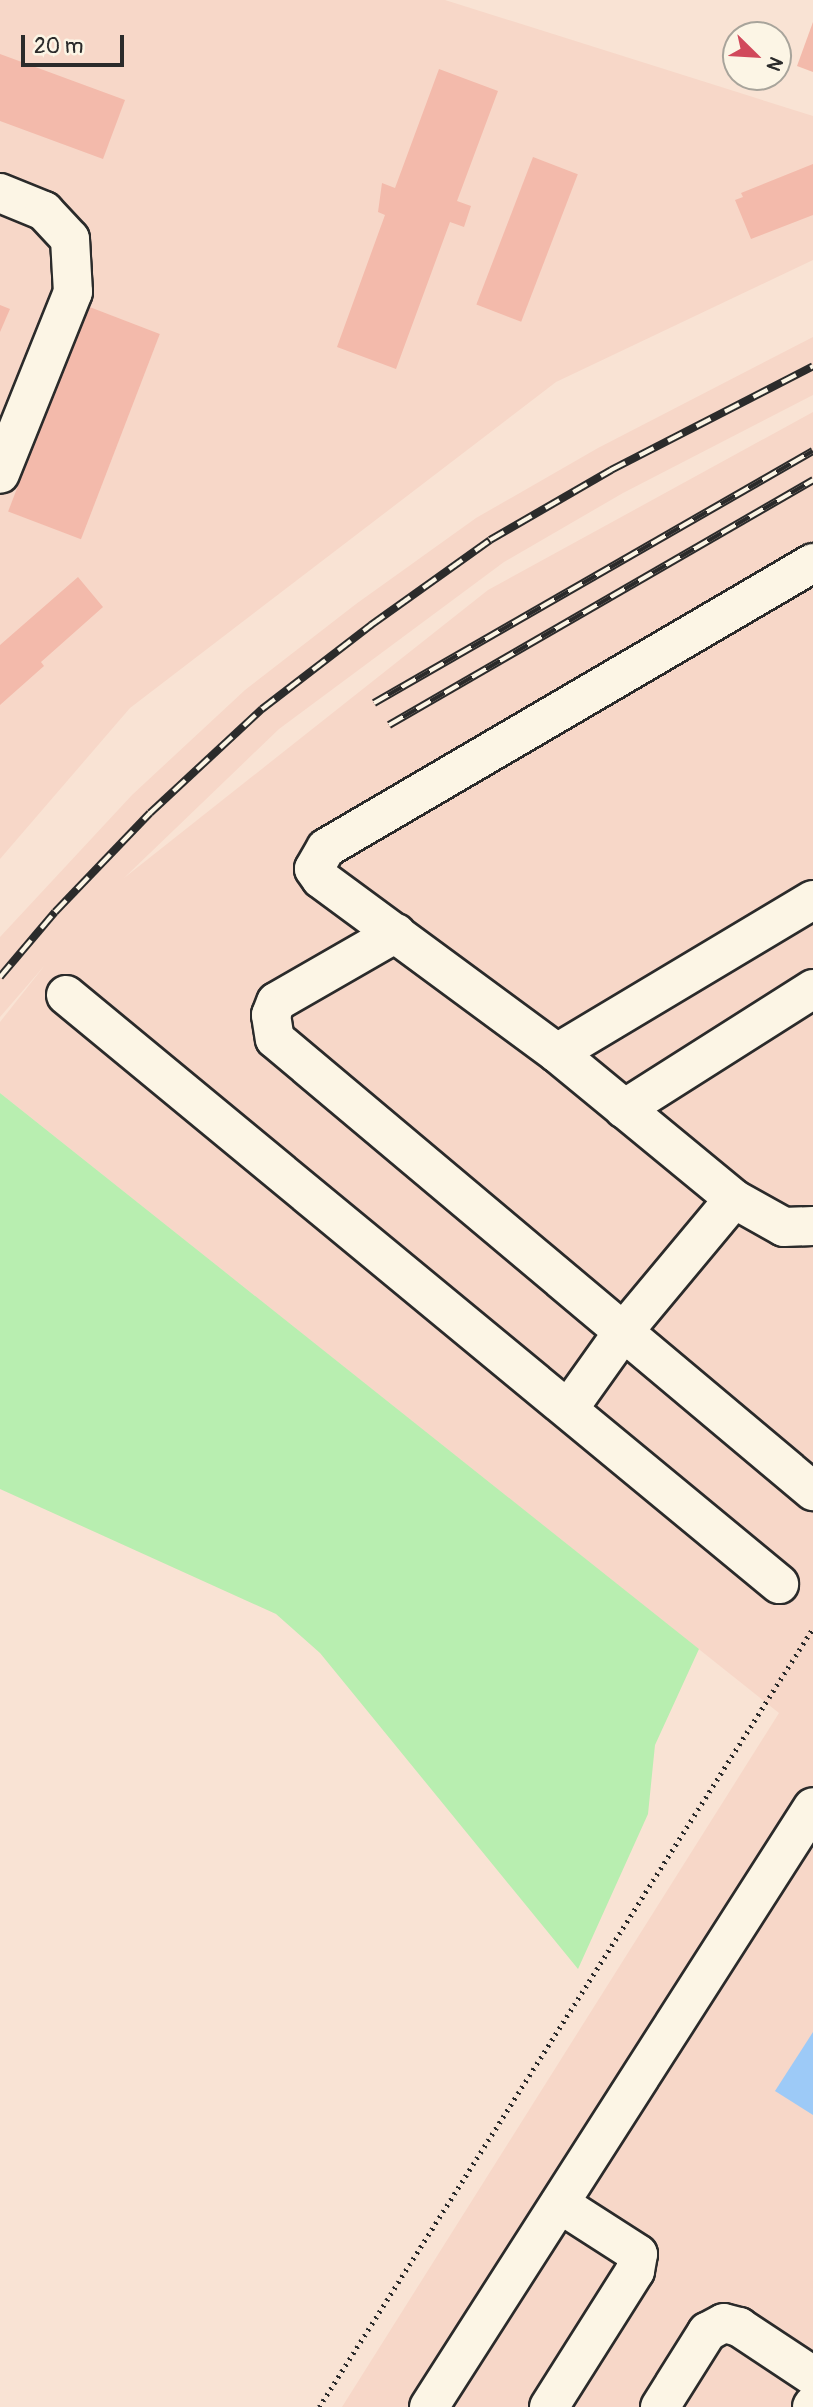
<!DOCTYPE html>
<style>
body{margin:0}
#map{position:relative;width:813px;height:2407px;overflow:hidden;background:#f9e3d4;font-family:Pangolin,sans-serif}
div>[style]{position:absolute}
.built>*{inset:0;background:#f7d7c8}
.green>*{inset:0;background:#b8eeb0}
.water>*{inset:0;background:#9dcaf7}
.building>*{inset:0;background:#f3baab;transform-origin:0 0}
.path>*{height:4.5px;margin-top:-2.25px;transform-origin:0;background:repeating-linear-gradient(90deg,#2b2b2b 0 2px,transparent 0 7px)}
.roads{filter:drop-shadow(2px 0 #2b2b2b) drop-shadow(-2px 0 #2b2b2b) drop-shadow(0 2px #2b2b2b) drop-shadow(0 -2px #2b2b2b)}
.minor>*{height:38px;margin:-19px;padding:0 19px;transform-origin:19px;border-radius:19px;background:#fcf5e5}
.rail>*{height:8px;margin-top:-4px;transform-origin:0;background:repeating-linear-gradient(90deg,#fcf5e5 0 16px,#2b2b2b 0 32px);box-sizing:border-box;border-block:2px solid #2b2b2b}
span{translate:-50% -50%;white-space:nowrap;text-align:center;line-height:1.15;-webkit-text-stroke:5px #fcf5e5;paint-order:stroke}
.north{position:absolute;left:722px;top:21px;width:70px;height:70px;box-sizing:border-box;background:#fcf5e5;border:2px solid #a8a49b;border-radius:50%;rotate:114deg;font-size:19px;font-weight:700;line-height:28px;text-align:center;color:#2b2b2b}
.north::after{content:'';display:block;margin:auto;width:24px;height:32px;background:#d1495b;clip-path:polygon(50% 0,100% 100%,50% 72%,0 100%)}
.scale{position:absolute;left:21px;top:35px;width:103px;height:32px;box-sizing:border-box;border:4px solid #2b2b2b;border-top:0;padding-left:9px;font-size:21px;line-height:24px;white-space:nowrap;color:#2b2b2b;-webkit-text-stroke:5px #fcf5e5;paint-order:stroke}
</style>
<div id="map">
<div class="built">
<div style="clip-path:polygon(0 0,445px 0,813px 116px,813px 260px,556px 382px,130px 708px,0 859px)"></div>
<div style="clip-path:polygon(813px 337px,813px 395px,623px 493px,504px 562px,279px 729px,124px 878px,488px 590px,813px 412px,813px 2407px,342px 2407px,779px 1713px,0 1093px,0 1022px,45px 965px,0 1017px,0 937px,132px 795px,245px 690px,356px 604px,476px 518px,598px 448px)"></div>
</div>
<div class="green">
<div style="clip-path:polygon(0 1093px,699px 1649px,655px 1745px,648px 1814px,578px 1969px,320px 1653px,276px 1614px,0 1489px)"></div>
</div>
<div class="water">
<div style="clip-path:polygon(813px 2032px,813px 2115px,775px 2091px)"></div>
</div>
<div class="building">
<div style="clip-path:polygon(813px 22px,813px 72px,797px 66px)"></div>
<div style="clip-path:polygon(0 54px,125px 100px,103px 159px,0 121px)"></div>
<div style="clip-path:polygon(439px 69px,498px 91px,457px 201px,471px 206px,464px 227px,450px 222px,396px 369px,337px 347px,385px 215px,378px 212px,382px 183px,395px 188px)"></div>
<div style="left:533px;top:157px;width:48px;height:158px;rotate:21deg"></div>
<div style="clip-path:polygon(813px 164px,813px 215px,751px 239px,735px 200px,743px 197px,741px 193px)"></div>
<div style="clip-path:polygon(0 305px,10px 309px,0 332px)"></div>
<div style="left:87px;top:306px;width:78px;height:220px;rotate:21deg"></div>
<div style="clip-path:polygon(78px 577px,103px 607px,41px 662px,44px 666px,0 705px,0 645px)"></div>
</div>
<div class="path">
<div style="left:319px;top:2407px;width:922px;rotate:-57.62deg"></div>
</div>
<div class="roads">
<div class="minor">
<div style="left:0;top:193px;width:48px;rotate:22.2deg"></div>
<div style="left:44px;top:211px;width:38px;rotate:47deg"></div>
<div style="left:70px;top:239px;width:53px;rotate:86.8deg"></div>
<div style="left:73px;top:292px;width:196px;rotate:111.9deg"></div>
<div style="left:813px;top:563px;width:564px;rotate:149.66deg"></div>
<div style="left:326px;top:848px;width:24px;rotate:120deg"></div>
<div style="left:314px;top:869px;width:12px;rotate:55deg"></div>
<div style="left:321px;top:879px;width:293px;rotate:36.4deg"></div>
<div style="left:557px;top:1053px;width:229px;rotate:39.5deg"></div>
<div style="left:734px;top:1199px;width:57px;rotate:29.2deg"></div>
<div style="left:784px;top:1227px;width:29px;rotate:-2deg"></div>
<div style="left:396px;top:933px;width:138px;rotate:150.1deg"></div>
<div style="left:276px;top:1002px;width:14px;rotate:111deg"></div>
<div style="left:271px;top:1015px;width:24px;rotate:81deg"></div>
<div style="left:275px;top:1039px;width:703px;rotate:40.04deg"></div>
<div style="left:66px;top:995px;width:925px;rotate:39.56deg"></div>
<div style="left:557px;top:1053px;width:298px;rotate:-30.9deg"></div>
<div style="left:624px;top:1109px;width:224px;rotate:-32.4deg"></div>
<div style="left:569px;top:1408px;width:93px;rotate:-54.6deg"></div>
<div style="left:623px;top:1332px;width:173px;rotate:-50.2deg"></div>
<div style="left:429px;top:2407px;width:712px;rotate:-57.38deg"></div>
<div style="left:549px;top:2407px;width:161px;rotate:-57.7deg"></div>
<div style="left:635px;top:2271px;width:17px;rotate:-80deg"></div>
<div style="left:638px;top:2254px;width:93px;rotate:-147.3deg"></div>
<div style="left:660px;top:2407px;width:89px;rotate:-57.9deg"></div>
<div style="left:707px;top:2332px;width:19px;rotate:-28deg"></div>
<div style="left:724px;top:2323px;width:16px;rotate:15deg"></div>
<div style="left:739px;top:2327px;width:89px;rotate:33.5deg"></div>
<div style="left:812px;top:2407px;width:2px;rotate:-63deg"></div>
</div>
</div>
<div class="rail">
<div style="left:374px;top:703px;width:506px;rotate:-29.86deg"></div>
<div style="left:389px;top:725px;width:490px;rotate:-30deg"></div>
<div style="left:0;top:977px;width:85px;rotate:-49.8deg"></div>
<div style="left:55px;top:912px;width:137px;rotate:-46.2deg"></div>
<div style="left:150px;top:813px;width:153px;rotate:-42.9deg"></div>
<div style="left:262px;top:709px;width:138px;rotate:-37.6deg"></div>
<div style="left:371px;top:625px;width:146px;rotate:-35.5deg"></div>
<div style="left:490px;top:540px;width:140px;rotate:-30deg"></div>
<div style="left:611px;top:470px;width:227px;rotate:-27.2deg"></div>
</div>
<div class="north">N</div>
<div class="scale">20 m</div>
</div>
